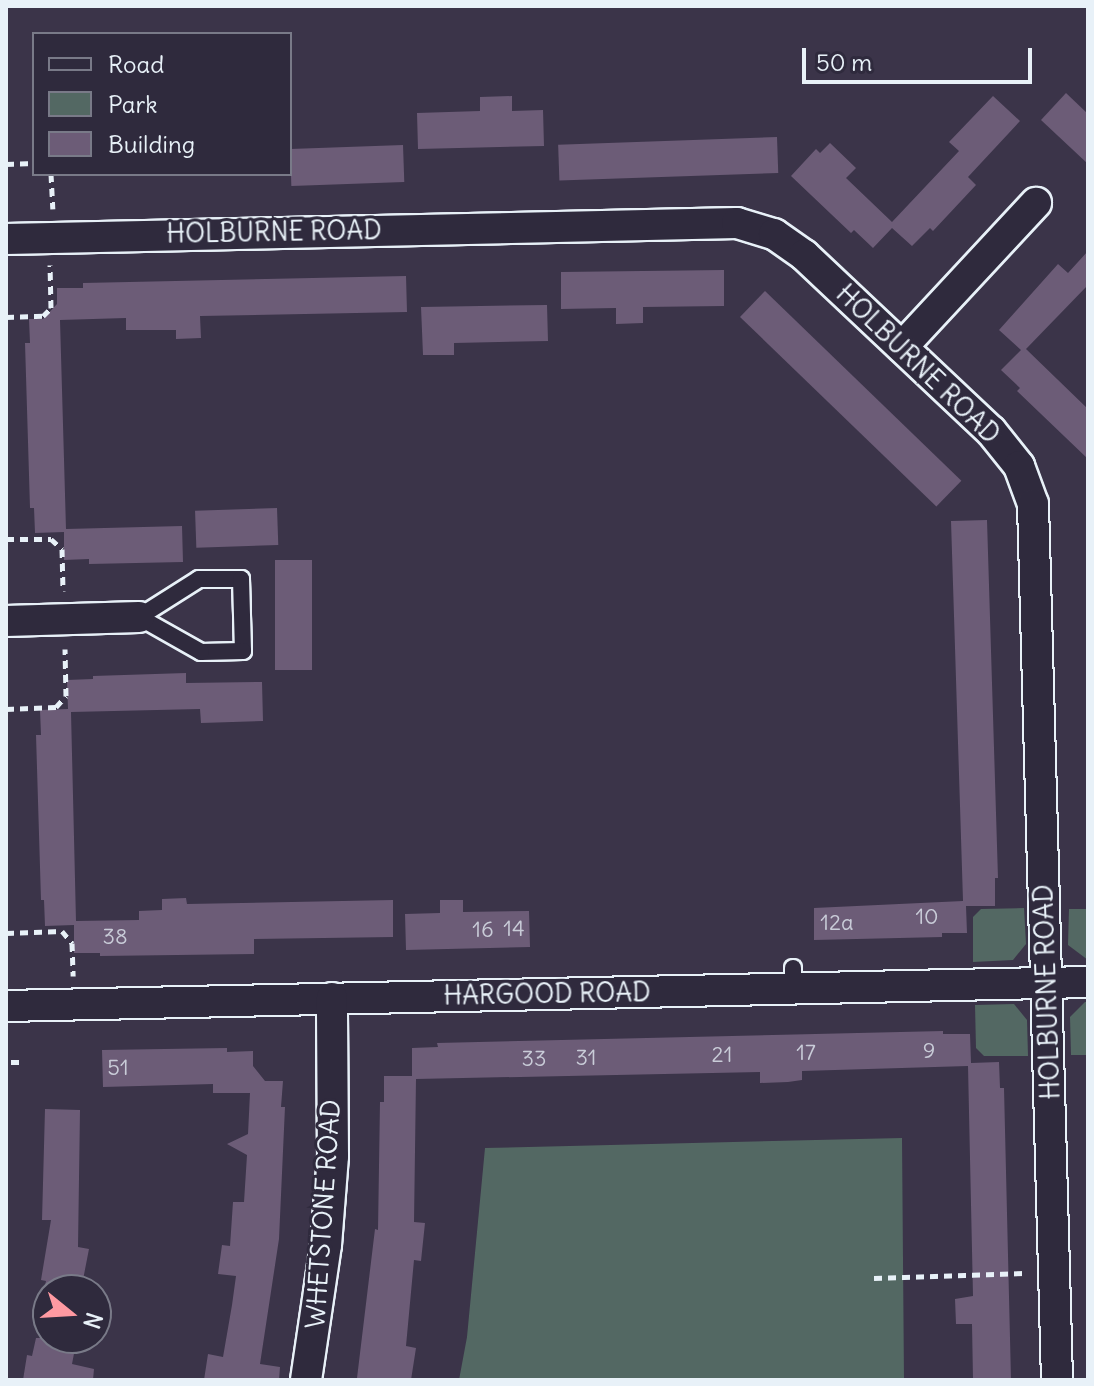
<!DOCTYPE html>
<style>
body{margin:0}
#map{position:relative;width:1094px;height:1386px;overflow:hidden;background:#3b3449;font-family:Delius,sans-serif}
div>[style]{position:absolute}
.green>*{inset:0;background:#536863}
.building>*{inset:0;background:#6c5c77;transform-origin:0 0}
.path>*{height:5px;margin-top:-2.5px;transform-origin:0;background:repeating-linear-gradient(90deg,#e8f1f8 0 8px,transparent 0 14px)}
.roads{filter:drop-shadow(2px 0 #e8f1f8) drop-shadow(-2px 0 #e8f1f8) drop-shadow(0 2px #e8f1f8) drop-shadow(0 -2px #e8f1f8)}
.lane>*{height:16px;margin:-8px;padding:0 8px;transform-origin:8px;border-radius:8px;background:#2f2a3d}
.street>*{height:30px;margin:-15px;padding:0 15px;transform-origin:15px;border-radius:15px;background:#2f2a3d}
span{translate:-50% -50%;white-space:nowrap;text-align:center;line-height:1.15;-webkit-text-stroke:6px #2f2a3d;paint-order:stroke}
.number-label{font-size:22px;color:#c9ccd8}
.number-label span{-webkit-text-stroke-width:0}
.street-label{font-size:26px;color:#e8f1f8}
.frame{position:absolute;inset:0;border:8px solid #e8f1f8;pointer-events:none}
.legend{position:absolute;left:32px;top:32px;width:260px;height:144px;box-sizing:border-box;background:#2f2a3d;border:2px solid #797a88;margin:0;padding:10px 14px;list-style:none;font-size:24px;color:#e8f1f8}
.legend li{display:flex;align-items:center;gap:16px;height:40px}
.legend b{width:40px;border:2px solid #797a88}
.north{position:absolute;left:32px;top:1274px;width:80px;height:80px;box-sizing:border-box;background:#2f2a3d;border:2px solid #797a88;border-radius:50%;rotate:108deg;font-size:22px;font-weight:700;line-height:32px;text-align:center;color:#e8f1f8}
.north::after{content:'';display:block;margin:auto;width:28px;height:36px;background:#ff9aa2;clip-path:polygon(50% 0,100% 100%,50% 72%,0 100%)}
.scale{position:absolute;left:802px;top:48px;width:230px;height:36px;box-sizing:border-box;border:4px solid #e8f1f8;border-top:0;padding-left:10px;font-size:24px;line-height:28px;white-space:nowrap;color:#e8f1f8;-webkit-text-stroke:6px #2f2a3d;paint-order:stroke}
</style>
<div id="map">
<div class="green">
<div style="clip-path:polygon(1024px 908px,1026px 944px,1013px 960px,973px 962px,973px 917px,981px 909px)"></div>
<div style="clip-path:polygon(1069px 909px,1088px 909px,1088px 960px,1068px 945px)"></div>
<div style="clip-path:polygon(1085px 1002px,1088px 1002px,1088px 1055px,1071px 1055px,1070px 1017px)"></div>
<div style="clip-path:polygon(1014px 1004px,1027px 1020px,1028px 1056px,984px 1056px,976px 1048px,975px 1005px)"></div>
<div style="clip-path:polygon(902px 1138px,904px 1380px,459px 1380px,467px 1337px,485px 1148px)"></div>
</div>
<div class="building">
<div style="clip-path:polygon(1066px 93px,1088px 114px,1088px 164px,1041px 120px)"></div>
<div style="clip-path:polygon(512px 96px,512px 111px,543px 110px,544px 146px,418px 149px,417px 113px,480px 111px,480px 97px)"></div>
<div style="clip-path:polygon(993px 96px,1020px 121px,968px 177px,976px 185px,933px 231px,930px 228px,912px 246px,892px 228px,873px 248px,854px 230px,851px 233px,791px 176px,816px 149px,820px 153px,830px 143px,856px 168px,846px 178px,892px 222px,959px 151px,949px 142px)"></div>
<div style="left:777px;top:137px;width:36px;height:219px;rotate:88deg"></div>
<div style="left:403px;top:145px;width:37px;height:113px;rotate:88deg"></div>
<div style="clip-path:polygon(1088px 251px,1088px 285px,1026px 349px,1088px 409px,1088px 459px,1017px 391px,1020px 388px,1001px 370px,1021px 350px,999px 330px,1058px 264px,1068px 273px)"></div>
<div style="clip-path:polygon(724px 270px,724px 306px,643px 307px,643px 323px,616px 324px,616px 308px,561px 309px,561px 272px)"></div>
<div style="clip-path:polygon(406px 276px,407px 312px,200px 316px,201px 338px,176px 339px,176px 330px,126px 330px,126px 318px,60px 320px,66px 529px,182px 526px,183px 562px,89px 564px,89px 559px,64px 560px,64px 532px,35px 533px,34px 508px,30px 508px,25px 343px,30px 343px,29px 319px,43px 319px,57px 304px,57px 288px,83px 288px,83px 283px)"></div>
<div style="left:765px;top:291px;width:273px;height:36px;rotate:44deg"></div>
<div style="clip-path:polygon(547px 305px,548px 341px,454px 343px,454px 355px,423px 355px,421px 307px)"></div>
<div style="left:277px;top:508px;width:37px;height:82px;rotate:88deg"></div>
<div style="clip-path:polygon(987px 520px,998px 878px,995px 878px,995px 906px,966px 906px,967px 933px,942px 933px,942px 937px,814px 940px,814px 908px,963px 901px,951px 521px)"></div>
<div style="left:275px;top:560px;width:37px;height:110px"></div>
<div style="clip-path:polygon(186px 673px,186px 683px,262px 682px,263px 721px,201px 723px,200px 709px,71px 712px,76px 921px,139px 920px,139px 911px,162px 910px,162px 899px,186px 898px,187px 904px,393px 900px,393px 937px,254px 939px,254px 954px,100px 956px,100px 953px,74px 953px,74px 925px,45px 926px,44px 900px,41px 900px,36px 735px,41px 735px,40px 710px,68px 709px,67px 680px,93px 679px,93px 676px)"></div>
<div style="clip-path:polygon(440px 900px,463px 900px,463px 912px,529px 911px,530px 947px,406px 950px,405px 914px,440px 913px)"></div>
<div style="clip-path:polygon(943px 1031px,943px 1034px,970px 1034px,971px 1063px,999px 1062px,1000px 1088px,1004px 1088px,1011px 1380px,973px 1380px,972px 1324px,956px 1324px,955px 1299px,973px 1296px,968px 1066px,802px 1071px,802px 1080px,788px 1082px,760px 1083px,760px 1072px,416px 1079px,414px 1222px,425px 1223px,421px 1261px,414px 1260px,406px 1346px,416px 1348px,411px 1380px,357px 1378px,375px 1229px,378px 1230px,380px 1102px,384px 1102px,384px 1076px,412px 1076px,412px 1048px,438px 1047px,437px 1043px)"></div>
<div style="clip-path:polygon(227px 1048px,227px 1052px,253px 1051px,253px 1066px,265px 1081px,283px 1081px,281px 1107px,285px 1107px,279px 1239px,260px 1364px,280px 1367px,279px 1380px,204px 1380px,208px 1354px,223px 1357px,232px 1305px,236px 1276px,218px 1274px,222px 1245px,230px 1246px,233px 1202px,244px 1202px,247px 1155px,227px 1144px,248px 1134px,250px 1093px,213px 1093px,213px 1084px,103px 1087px,102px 1050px)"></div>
<div style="clip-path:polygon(45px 1109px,80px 1110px,78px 1247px,89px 1249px,81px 1290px,44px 1290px,46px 1281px,41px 1280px,51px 1220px,42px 1220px)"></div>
<div style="clip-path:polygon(36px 1338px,77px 1338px,72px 1364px,94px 1369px,93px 1380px,23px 1380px,27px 1355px,32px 1356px)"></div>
</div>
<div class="path">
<div style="left:6px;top:164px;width:28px;rotate:-2deg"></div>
<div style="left:51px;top:174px;width:35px;rotate:87deg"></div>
<div style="left:6px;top:317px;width:37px;rotate:-2deg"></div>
<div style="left:43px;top:316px;width:11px;rotate:-45deg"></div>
<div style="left:51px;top:308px;width:43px;rotate:-91.3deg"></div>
<div style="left:6px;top:539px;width:45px"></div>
<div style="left:51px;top:539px;width:15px;rotate:42deg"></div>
<div style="left:62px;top:549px;width:42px;rotate:88.6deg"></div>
<div style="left:6px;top:709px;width:50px;rotate:-2.3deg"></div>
<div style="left:56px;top:707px;width:15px;rotate:-48deg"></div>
<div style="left:66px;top:696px;width:47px;rotate:-91.2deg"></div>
<div style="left:6px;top:933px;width:56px;rotate:-2deg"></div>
<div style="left:62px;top:931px;width:16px;rotate:50deg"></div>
<div style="left:72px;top:943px;width:33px;rotate:88deg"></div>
<div style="left:11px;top:1062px;width:12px"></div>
<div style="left:874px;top:1278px;width:151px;rotate:-1.9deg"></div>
</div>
<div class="roads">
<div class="lane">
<div style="left:199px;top:579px;width:42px"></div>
<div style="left:241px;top:579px;width:72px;rotate:88.4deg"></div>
<div style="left:243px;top:651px;width:42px;rotate:178.6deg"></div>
<div style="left:201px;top:652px;width:71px;rotate:-150.6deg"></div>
<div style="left:139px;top:617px;width:71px;rotate:-32.3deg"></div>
<div style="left:793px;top:968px;width:21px;rotate:90deg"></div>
</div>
<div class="street">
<div style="left:6px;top:239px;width:731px;rotate:-1.25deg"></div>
<div style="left:737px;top:223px;width:39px;rotate:17deg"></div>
<div style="left:774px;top:234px;width:37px;rotate:35deg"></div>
<div style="left:804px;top:255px;width:257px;rotate:43.3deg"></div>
<div style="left:991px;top:431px;width:45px;rotate:51.3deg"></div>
<div style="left:1019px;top:466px;width:40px;rotate:69.8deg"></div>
<div style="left:1033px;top:504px;width:876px;rotate:88.43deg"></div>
<div style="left:902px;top:347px;width:197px;rotate:-47.1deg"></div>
<div style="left:6px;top:621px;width:133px;rotate:-1.7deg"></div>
<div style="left:6px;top:1006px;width:1082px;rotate:-1.27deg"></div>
<div style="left:306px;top:1380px;width:136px;rotate:-81.6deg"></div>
<div style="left:326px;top:1245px;width:89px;rotate:-85.5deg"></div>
<div style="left:333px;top:1156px;width:158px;rotate:-90.4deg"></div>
</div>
</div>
<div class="number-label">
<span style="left:927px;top:917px">10</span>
<span style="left:837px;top:923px">12a</span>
<span style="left:514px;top:929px">14</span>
<span style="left:483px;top:930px">16</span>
<span style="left:115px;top:937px">38</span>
<span style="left:929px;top:1051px">9</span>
<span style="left:806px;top:1053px">17</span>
<span style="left:722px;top:1055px">21</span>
<span style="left:586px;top:1058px">31</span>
<span style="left:534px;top:1059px">33</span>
<span style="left:118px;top:1068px">51</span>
</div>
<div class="street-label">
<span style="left:274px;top:232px;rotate:-1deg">HOLBURNE ROAD</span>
<span style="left:918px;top:364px;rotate:44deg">HOLBURNE ROAD</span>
<span style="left:1047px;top:992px;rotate:-92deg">HOLBURNE ROAD</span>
<span style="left:547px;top:994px;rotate:-1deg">HARGOOD ROAD</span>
<span style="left:323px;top:1214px;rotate:-86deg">WHETSTONE ROAD</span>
</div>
<div class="frame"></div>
<ul class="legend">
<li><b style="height:10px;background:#2f2a3d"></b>Road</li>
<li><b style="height:22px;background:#536863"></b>Park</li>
<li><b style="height:22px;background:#6c5c77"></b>Building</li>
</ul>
<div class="north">N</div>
<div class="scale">50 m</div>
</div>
